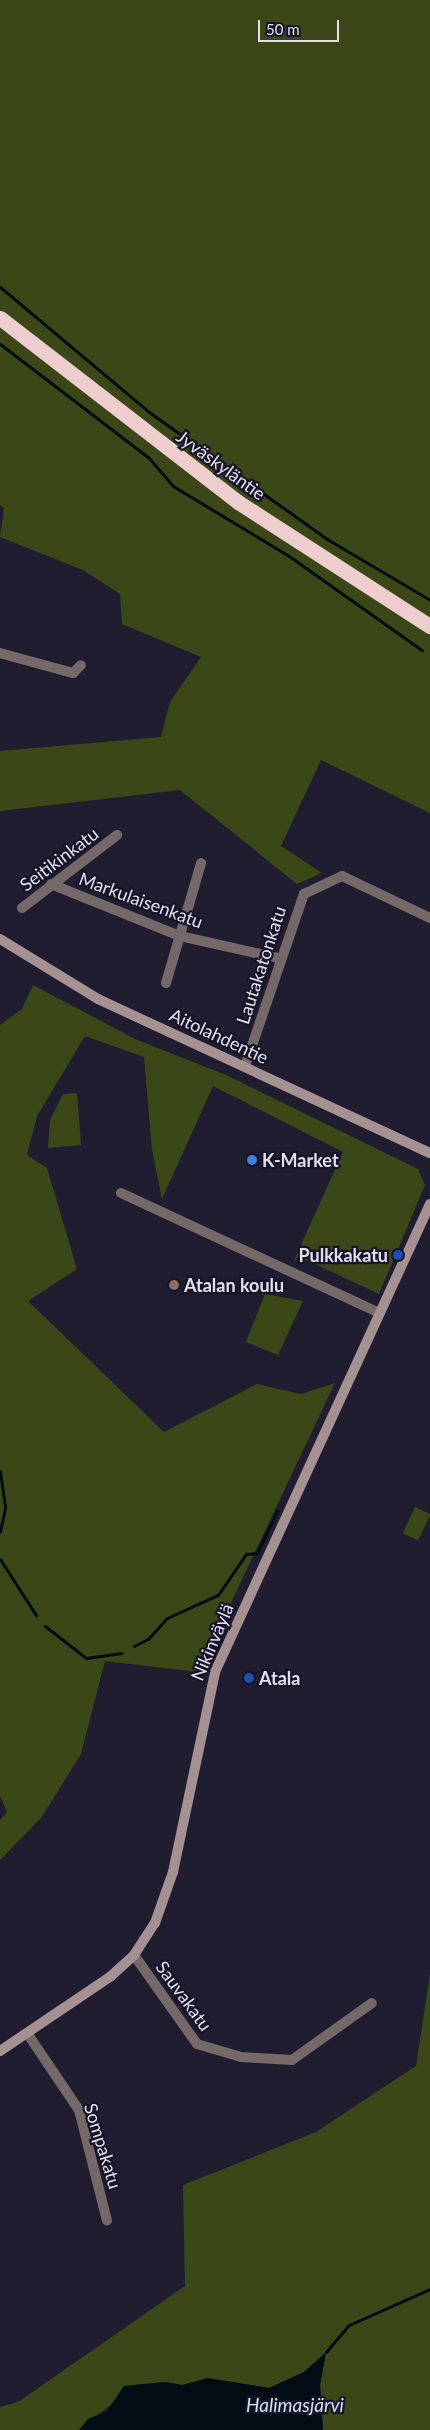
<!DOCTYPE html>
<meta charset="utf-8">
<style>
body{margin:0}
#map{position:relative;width:430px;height:2430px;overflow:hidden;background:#211d31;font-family:Lato,sans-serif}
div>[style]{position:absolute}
.green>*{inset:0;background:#3c4717;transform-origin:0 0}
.water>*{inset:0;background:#020c14}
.stream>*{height:3px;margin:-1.5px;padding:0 1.5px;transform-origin:1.5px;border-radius:1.5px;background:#020c14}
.street>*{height:10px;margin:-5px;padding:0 5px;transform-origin:5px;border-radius:5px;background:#756869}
.secondary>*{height:10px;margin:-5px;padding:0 5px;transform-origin:5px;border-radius:5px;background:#a69192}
.highway>*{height:15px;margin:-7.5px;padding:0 7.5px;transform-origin:7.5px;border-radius:7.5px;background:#eecdcf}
.dots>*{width:14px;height:14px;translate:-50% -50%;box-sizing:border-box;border:2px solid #181427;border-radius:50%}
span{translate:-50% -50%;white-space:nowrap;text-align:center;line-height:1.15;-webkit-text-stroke:4.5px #181427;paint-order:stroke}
.street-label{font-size:18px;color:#e2e0ee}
.poi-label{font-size:18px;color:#e2e0ee;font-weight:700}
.left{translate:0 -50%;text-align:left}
.right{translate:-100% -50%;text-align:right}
.water-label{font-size:19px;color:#cce2f2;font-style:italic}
.scale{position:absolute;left:258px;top:20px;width:81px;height:22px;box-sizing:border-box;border:2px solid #e2e0ee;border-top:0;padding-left:6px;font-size:15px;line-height:18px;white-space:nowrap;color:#e2e0ee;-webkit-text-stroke:4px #181427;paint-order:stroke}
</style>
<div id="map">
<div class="green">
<div style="clip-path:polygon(0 0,430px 0,430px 813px,321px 760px,281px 846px,322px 873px,297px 884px,180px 790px,0 811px,0 751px,161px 737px,170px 702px,201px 657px,122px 624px,120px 594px,83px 570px,0 537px,4px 508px,0 505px)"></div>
<div style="clip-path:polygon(33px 985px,135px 1039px,226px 1075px,418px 1169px,425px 1185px,379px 1294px,298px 1256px,292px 1265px,343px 1152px,213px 1086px,162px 1199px,152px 1150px,144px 1057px,85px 1036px,37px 1116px,27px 1155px,47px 1168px,77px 1269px,28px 1301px,164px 1432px,257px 1384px,301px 1394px,335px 1383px,198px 1672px,105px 1661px,81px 1754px,41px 1818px,0 1860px,0 1820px,7px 1812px,0 1796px,0 1025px,22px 1009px)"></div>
<div style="clip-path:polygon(77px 1093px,81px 1145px,48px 1148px,50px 1120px,63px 1094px)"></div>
<div style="clip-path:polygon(265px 1294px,303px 1301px,278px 1355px,246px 1342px)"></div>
<div style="left:415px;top:1507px;width:17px;height:29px;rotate:25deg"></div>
<div style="clip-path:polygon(430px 1974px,430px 2430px,323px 2430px,320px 2385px,326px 2353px,304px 2372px,269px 2388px,211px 2379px,182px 2385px,165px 2382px,135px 2385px,79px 2430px,0 2430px,0 2407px,18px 2402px,185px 2286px,183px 2185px,316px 2132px,416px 2066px)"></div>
</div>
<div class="water">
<div style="clip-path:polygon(326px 2352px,320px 2385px,323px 2430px,79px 2430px,88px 2419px,107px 2411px,124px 2386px,165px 2382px,182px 2385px,208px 2378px,269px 2388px,304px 2372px)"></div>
</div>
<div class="stream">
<div style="left:0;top:287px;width:194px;rotate:40deg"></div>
<div style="left:149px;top:412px;width:219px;rotate:35.5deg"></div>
<div style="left:327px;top:539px;width:120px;rotate:30.6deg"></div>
<div style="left:0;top:344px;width:186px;rotate:37.4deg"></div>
<div style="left:148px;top:457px;width:38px;rotate:49deg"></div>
<div style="left:173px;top:486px;width:135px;rotate:31.1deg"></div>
<div style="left:289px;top:556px;width:163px;rotate:35.3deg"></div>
<div style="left:0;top:1471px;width:37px;rotate:82deg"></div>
<div style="left:5px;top:1508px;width:24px;rotate:102deg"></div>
<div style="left:0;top:1559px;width:67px;rotate:57.3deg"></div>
<div style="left:45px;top:1626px;width:52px;rotate:38deg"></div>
<div style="left:86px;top:1658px;width:36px;rotate:-8deg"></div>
<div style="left:134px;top:1646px;width:16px;rotate:-27deg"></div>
<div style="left:148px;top:1639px;width:28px;rotate:-48deg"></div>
<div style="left:167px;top:1618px;width:56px;rotate:-24.3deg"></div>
<div style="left:218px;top:1595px;width:50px;rotate:-55.7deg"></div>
<div style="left:246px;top:1554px;width:11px;rotate:-5deg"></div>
<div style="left:257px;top:1553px;width:47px;rotate:-64.5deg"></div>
<div style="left:326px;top:2352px;width:35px;rotate:-50deg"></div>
<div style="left:349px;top:2325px;width:89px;rotate:-24deg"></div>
</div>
<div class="street">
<div style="left:0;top:653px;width:76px;rotate:15.3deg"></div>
<div style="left:73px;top:673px;width:11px;rotate:-45deg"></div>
<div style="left:51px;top:884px;width:139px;rotate:22deg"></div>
<div style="left:180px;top:936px;width:100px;rotate:12.7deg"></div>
<div style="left:22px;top:908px;width:120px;rotate:-37.5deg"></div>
<div style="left:166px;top:983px;width:125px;rotate:-73.7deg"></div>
<div style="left:245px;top:1066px;width:182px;rotate:-71.1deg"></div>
<div style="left:304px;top:894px;width:42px;rotate:-25.3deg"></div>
<div style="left:342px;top:876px;width:98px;rotate:25.5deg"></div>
<div style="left:121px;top:1193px;width:285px;rotate:24.9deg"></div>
<div style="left:134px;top:1955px;width:109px;rotate:54.7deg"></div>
<div style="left:197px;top:2044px;width:46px;rotate:16.5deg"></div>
<div style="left:241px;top:2057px;width:51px;rotate:3.4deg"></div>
<div style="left:292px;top:2060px;width:98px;rotate:-35.5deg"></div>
<div style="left:27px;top:2033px;width:93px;rotate:56deg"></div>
<div style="left:79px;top:2110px;width:114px;rotate:75.8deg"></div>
</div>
<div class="secondary">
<div style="left:0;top:939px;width:115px;rotate:31.5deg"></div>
<div style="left:98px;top:999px;width:366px;rotate:24.9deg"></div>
<div style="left:0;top:2051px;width:134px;rotate:-34deg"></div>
<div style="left:111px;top:1976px;width:31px;rotate:-42deg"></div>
<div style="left:134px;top:1955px;width:38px;rotate:-57deg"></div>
<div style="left:155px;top:1923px;width:54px;rotate:-70.6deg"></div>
<div style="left:173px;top:1872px;width:204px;rotate:-78.1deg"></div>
<div style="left:215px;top:1672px;width:515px;rotate:-65.33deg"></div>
</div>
<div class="highway">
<div style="left:0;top:318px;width:301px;rotate:37.7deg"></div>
<div style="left:238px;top:502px;width:229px;rotate:32.9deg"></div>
</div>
<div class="dots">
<div style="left:252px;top:1160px;background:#3f7fe0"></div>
<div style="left:398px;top:1255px;background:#1a4fb4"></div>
<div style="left:174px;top:1285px;background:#8d6e63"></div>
<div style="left:249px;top:1678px;background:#1a4fb4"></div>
</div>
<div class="street-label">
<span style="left:221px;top:465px;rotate:36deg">Jyväskyläntie</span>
<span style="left:59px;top:859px;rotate:-37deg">Seitikinkatu</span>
<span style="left:141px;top:900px;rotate:20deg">Markulaisenkatu</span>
<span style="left:261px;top:965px;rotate:-72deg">Lautakatonkatu</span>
<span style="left:219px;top:1036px;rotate:25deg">Aitolahdentie</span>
<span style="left:212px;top:1642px;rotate:-67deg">Nikinväylä</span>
<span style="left:184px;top:1996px;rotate:54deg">Sauvakatu</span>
<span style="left:103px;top:2146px;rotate:73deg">Sompakatu</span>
</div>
<div class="poi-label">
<span class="left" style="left:262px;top:1160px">K-Market</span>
<span class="right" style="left:388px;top:1255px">Pulkkakatu</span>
<span class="left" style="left:184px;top:1285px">Atalan koulu</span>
<span class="left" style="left:259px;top:1678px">Atala</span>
</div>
<div class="water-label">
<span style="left:295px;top:2405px">Halimasjärvi</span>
</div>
<div class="scale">50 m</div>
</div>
